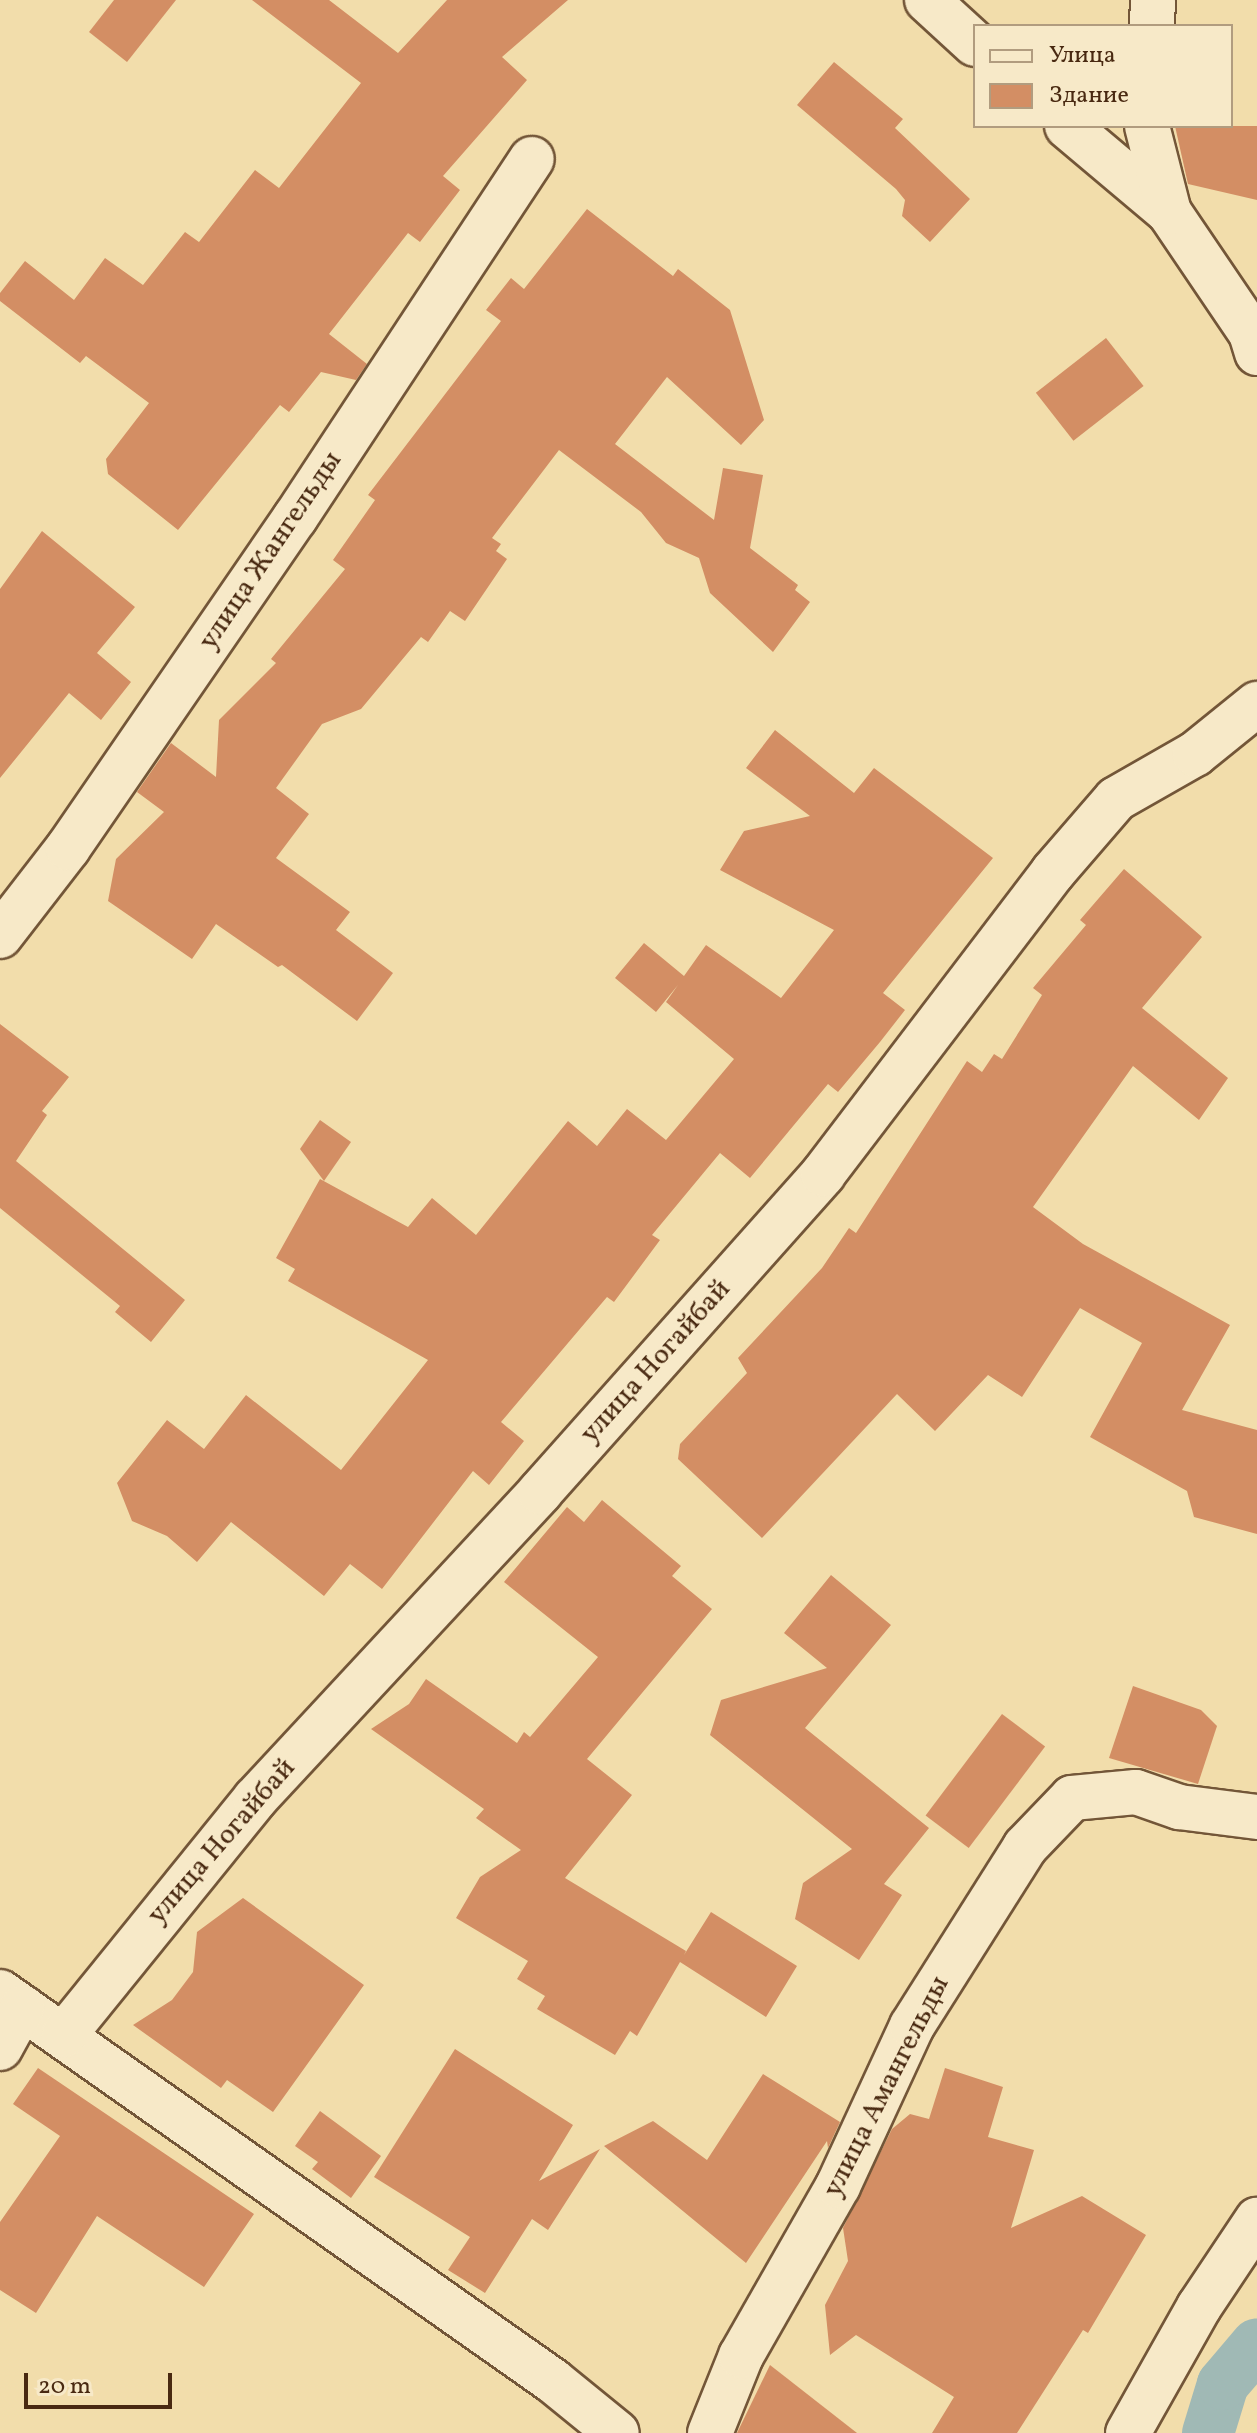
<!DOCTYPE html>
<meta charset="utf-8">
<style>
body{margin:0}
#map{position:relative;width:1257px;height:2433px;overflow:hidden;background:#f2ddab;font-family:Vollkorn,serif}
div>[style]{position:absolute}
.canal>*{height:52px;margin:-26px;padding:0 26px;transform-origin:26px;border-radius:26px;background:#a0b9b5}
.building>*{inset:0;background:#d38e64;transform-origin:0 0}
.roads{filter:drop-shadow(2px 0 #735638) drop-shadow(-2px 0 #735638) drop-shadow(0 2px #735638) drop-shadow(0 -2px #735638)}
.street>*{height:44px;margin:-22px;padding:0 22px;transform-origin:22px;border-radius:22px;background:#f7e9c8}
span{translate:-50% -50%;white-space:nowrap;text-align:center;line-height:1.15;-webkit-text-stroke:6px #f7e9c8;paint-order:stroke}
.street-label{font-size:28px;color:#492911}
.legend{position:absolute;left:973px;top:24px;width:260px;height:104px;box-sizing:border-box;background:#f7e9c8;border:2px solid #b19c7f;margin:0;padding:10px 14px;list-style:none;font-size:24px;color:#492911}
.legend li{display:flex;align-items:center;gap:16px;height:40px}
.legend b{width:40px;border:2px solid #b19c7f}
.scale{position:absolute;left:24px;top:2373px;width:148px;height:36px;box-sizing:border-box;border:4px solid #492911;border-top:0;padding-left:10px;font-size:24px;line-height:28px;white-space:nowrap;color:#492911;-webkit-text-stroke:6px #f7e9c8;paint-order:stroke}
</style>
<div id="map">
<div class="canal">
<div style="left:1208px;top:2433px;width:51px;rotate:-73deg"></div>
<div style="left:1223px;top:2384px;width:52px;rotate:-49.6deg"></div>
</div>
<div class="building">
<div style="clip-path:polygon(114px 0,176px 0,127px 62px,89px 32px)"></div>
<div style="clip-path:polygon(252px 0,329px 0,398px 53px,447px 0,568px 0,502px 57px,527px 80px,443px 176px,460px 190px,420px 242px,408px 233px,329px 334px,367px 364px,356px 380px,321px 372px,289px 412px,280px 405px,178px 530px,108px 474px,106px 459px,149px 403px,86px 356px,80px 363px,0 301px,0 293px,25px 261px,74px 300px,105px 258px,143px 285px,185px 232px,199px 242px,255px 170px,279px 188px,361px 83px)"></div>
<div style="clip-path:polygon(834px 62px,903px 119px,895px 128px,970px 199px,930px 242px,902px 216px,905px 200px,896px 189px,797px 105px)"></div>
<div style="clip-path:polygon(1175px 126px,1257px 126px,1257px 200px,1188px 184px)"></div>
<div style="clip-path:polygon(587px 209px,673px 276px,678px 269px,730px 310px,764px 420px,741px 445px,667px 377px,615px 444px,714px 520px,723px 468px,763px 475px,750px 548px,798px 585px,795px 590px,810px 602px,773px 652px,710px 593px,699px 558px,666px 543px,641px 512px,559px 450px,492px 538px,501px 544px,496px 551px,507px 559px,465px 621px,450px 611px,428px 642px,421px 637px,361px 709px,322px 724px,276px 788px,309px 814px,276px 858px,350px 912px,336px 930px,393px 973px,357px 1021px,282px 965px,278px 967px,216px 924px,192px 959px,108px 901px,116px 859px,164px 812px,137px 792px,171px 743px,216px 777px,219px 720px,276px 663px,271px 659px,345px 569px,333px 560px,375px 500px,368px 495px,501px 321px,486px 310px,511px 278px,524px 289px)"></div>
<div style="left:1106px;top:338px;width:61px;height:89px;rotate:52deg"></div>
<div style="clip-path:polygon(42px 531px,135px 607px,97px 653px,131px 682px,101px 720px,69px 693px,0 778px,0 589px)"></div>
<div style="clip-path:polygon(775px 730px,854px 793px,874px 768px,993px 858px,883px 993px,905px 1010px,880px 1042px,838px 1092px,828px 1084px,750px 1178px,720px 1153px,652px 1235px,660px 1240px,614px 1302px,607px 1297px,501px 1422px,524px 1441px,489px 1485px,473px 1471px,382px 1589px,350px 1564px,324px 1596px,231px 1522px,197px 1562px,167px 1536px,132px 1521px,117px 1483px,167px 1420px,204px 1449px,246px 1395px,341px 1470px,428px 1360px,288px 1281px,295px 1269px,276px 1258px,320px 1179px,408px 1227px,432px 1198px,476px 1235px,568px 1121px,597px 1146px,627px 1109px,666px 1140px,734px 1059px,666px 1002px,678px 985px,656px 1012px,615px 978px,644px 943px,684px 976px,706px 945px,781px 998px,834px 930px,720px 870px,744px 831px,810px 816px,746px 768px)"></div>
<div style="clip-path:polygon(1124px 869px,1202px 937px,1142px 1008px,1228px 1078px,1199px 1120px,1133px 1066px,1033px 1207px,1083px 1244px,1230px 1325px,1182px 1410px,1257px 1430px,1257px 1534px,1194px 1517px,1187px 1491px,1090px 1437px,1142px 1343px,1080px 1308px,1022px 1397px,988px 1375px,935px 1431px,897px 1394px,762px 1538px,678px 1459px,680px 1444px,747px 1373px,738px 1358px,822px 1268px,849px 1228px,856px 1233px,967px 1061px,982px 1072px,994px 1054px,1002px 1059px,1042px 995px,1033px 988px,1086px 925px,1080px 920px)"></div>
<div style="clip-path:polygon(0 1024px,69px 1077px,42px 1111px,47px 1115px,16px 1161px,185px 1300px,151px 1342px,115px 1312px,120px 1306px,0 1208px)"></div>
<div style="clip-path:polygon(320px 1120px,351px 1142px,324px 1181px,300px 1149px)"></div>
<div style="clip-path:polygon(602px 1500px,681px 1566px,672px 1576px,712px 1609px,587px 1759px,632px 1795px,565px 1878px,686px 1951px,684px 1955px,711px 1912px,797px 1966px,766px 2017px,680px 1962px,637px 2036px,630px 2031px,615px 2055px,537px 2009px,545px 1996px,517px 1979px,528px 1961px,456px 1918px,480px 1877px,521px 1850px,476px 1818px,484px 1809px,371px 1729px,409px 1704px,426px 1679px,517px 1743px,524px 1732px,530px 1737px,598px 1657px,504px 1582px,567px 1507px,584px 1522px)"></div>
<div style="clip-path:polygon(831px 1575px,891px 1625px,805px 1728px,929px 1828px,884px 1884px,902px 1895px,859px 1960px,795px 1919px,803px 1883px,852px 1849px,710px 1735px,721px 1700px,827px 1668px,784px 1633px)"></div>
<div style="clip-path:polygon(1133px 1686px,1201px 1710px,1217px 1726px,1198px 1784px,1109px 1758px)"></div>
<div style="left:1002px;top:1714px;width:54px;height:127px;rotate:37deg"></div>
<div style="clip-path:polygon(243px 1898px,364px 1985px,273px 2112px,227px 2080px,221px 2088px,133px 2025px,172px 2000px,193px 1972px,197px 1932px)"></div>
<div style="clip-path:polygon(455px 2049px,573px 2125px,539px 2181px,600px 2149px,548px 2230px,532px 2219px,485px 2293px,448px 2270px,470px 2237px,374px 2177px)"></div>
<div style="clip-path:polygon(38px 2068px,254px 2214px,204px 2287px,97px 2216px,36px 2313px,0 2290px,0 2222px,60px 2136px,13px 2104px)"></div>
<div style="clip-path:polygon(945px 2068px,1003px 2087px,988px 2137px,1034px 2150px,1011px 2228px,1082px 2196px,1146px 2235px,1088px 2333px,1083px 2330px,1017px 2433px,932px 2433px,954px 2397px,856px 2335px,830px 2355px,825px 2305px,848px 2261px,843px 2228px,892px 2129px,910px 2114px,929px 2119px)"></div>
<div style="clip-path:polygon(763px 2074px,840px 2122px,828px 2148px,827px 2141px,746px 2263px,604px 2146px,653px 2121px,707px 2160px)"></div>
<div style="clip-path:polygon(320px 2111px,381px 2156px,351px 2198px,312px 2169px,318px 2162px,295px 2146px)"></div>
<div style="clip-path:polygon(770px 2365px,857px 2433px,737px 2433px)"></div>
</div>
<div class="roads">
<div class="street">
<div style="left:927px;top:0;width:65px;rotate:42.5deg"></div>
<div style="left:1152px;top:26px;width:26px;rotate:-88deg"></div>
<div style="left:1067px;top:126px;width:133px;rotate:40.1deg"></div>
<div style="left:1169px;top:212px;width:146px;rotate:55.9deg"></div>
<div style="left:1251px;top:333px;width:21px;rotate:73deg"></div>
<div style="left:1147px;top:126px;width:89px;rotate:75.7deg"></div>
<div style="left:0;top:936px;width:111px;rotate:-52.3deg"></div>
<div style="left:68px;top:848px;width:401px;rotate:-55.5deg"></div>
<div style="left:295px;top:518px;width:430px;rotate:-56.6deg"></div>
<div style="left:0;top:1992px;width:676px;rotate:35.12deg"></div>
<div style="left:553px;top:2381px;width:82px;rotate:39.1deg"></div>
<div style="left:64px;top:2035px;width:304px;rotate:-51deg"></div>
<div style="left:255px;top:1799px;width:419px;rotate:-47.1deg"></div>
<div style="left:540px;top:1492px;width:426px;rotate:-48.3deg"></div>
<div style="left:823px;top:1174px;width:380px;rotate:-52.7deg"></div>
<div style="left:1053px;top:872px;width:96px;rotate:-49.2deg"></div>
<div style="left:1116px;top:799px;width:91px;rotate:-29.7deg"></div>
<div style="left:1195px;top:754px;width:80px;rotate:-38.9deg"></div>
<div style="left:0;top:2048px;width:46px;rotate:-61.2deg"></div>
<div style="left:710px;top:2433px;width:83px;rotate:-68.1deg"></div>
<div style="left:741px;top:2356px;width:196px;rotate:-60.3deg"></div>
<div style="left:838px;top:2186px;width:176px;rotate:-65.2deg"></div>
<div style="left:912px;top:2026px;width:212px;rotate:-57.7deg"></div>
<div style="left:1025px;top:1847px;width:68px;rotate:-46.2deg"></div>
<div style="left:1072px;top:1798px;width:64px;rotate:-5.4deg"></div>
<div style="left:1136px;top:1792px;width:46px;rotate:19.2deg"></div>
<div style="left:1179px;top:1807px;width:79px;rotate:7.3deg"></div>
<div style="left:1128px;top:2433px;width:145px;rotate:-60.6deg"></div>
<div style="left:1199px;top:2307px;width:105px;rotate:-56.3deg"></div>
</div>
</div>
<div class="street-label">
<span style="left:271px;top:551px;rotate:-56deg">улица Жангельды</span>
<span style="left:656px;top:1362px;rotate:-48deg">улица Ногайбай</span>
<span style="left:222px;top:1842px;rotate:-49deg">улица Ногайбай</span>
<span style="left:887px;top:2087px;rotate:-63deg">улица Амангельды</span>
</div>
<ul class="legend">
<li><b style="height:10px;background:#f7e9c8"></b>Улица</li>
<li><b style="height:22px;background:#d38e64"></b>Здание</li>
</ul>
<div class="scale">20 m</div>
</div>
